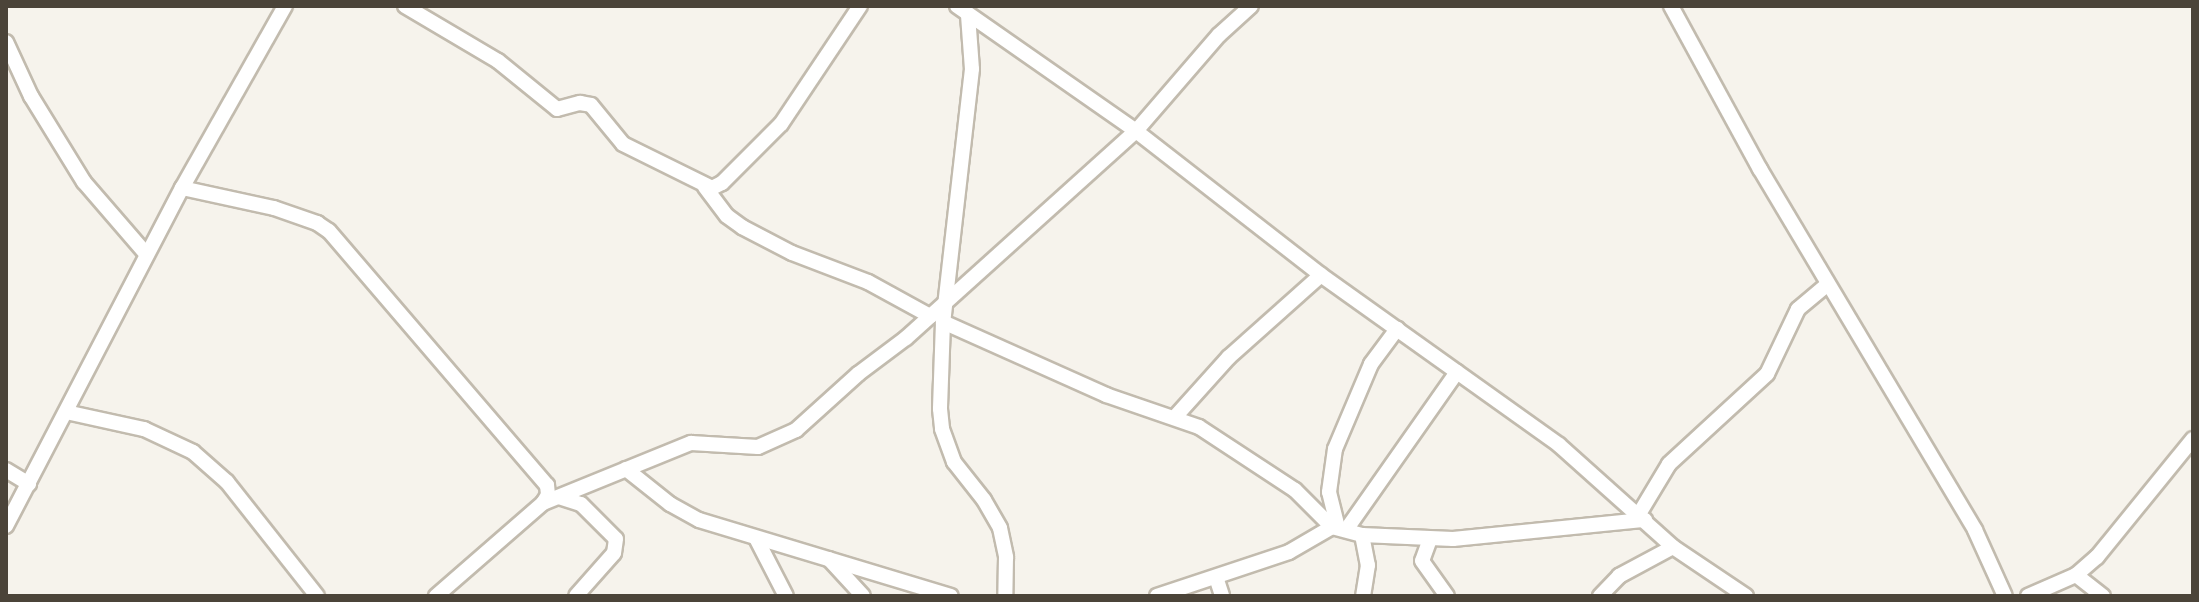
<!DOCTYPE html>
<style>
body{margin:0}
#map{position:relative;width:2199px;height:602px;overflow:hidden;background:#f6f3ec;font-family:Rubik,sans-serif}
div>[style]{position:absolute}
.roads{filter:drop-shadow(2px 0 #c2bbae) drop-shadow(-2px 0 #c2bbae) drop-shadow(0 2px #c2bbae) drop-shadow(0 -2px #c2bbae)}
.minor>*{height:14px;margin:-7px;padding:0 7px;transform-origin:7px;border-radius:7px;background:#fff}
span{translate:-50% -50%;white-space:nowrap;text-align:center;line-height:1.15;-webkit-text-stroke:7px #fff;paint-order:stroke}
.frame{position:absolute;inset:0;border:8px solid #4b4439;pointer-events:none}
</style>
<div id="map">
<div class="roads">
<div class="minor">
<div style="left:405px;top:6px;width:108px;rotate:30.6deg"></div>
<div style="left:498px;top:61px;width:76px;rotate:39.1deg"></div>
<div style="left:557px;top:109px;width:24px;rotate:-15deg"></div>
<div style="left:580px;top:103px;width:11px;rotate:10deg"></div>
<div style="left:591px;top:105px;width:50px;rotate:50.6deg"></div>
<div style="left:623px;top:144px;width:99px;rotate:26.3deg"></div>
<div style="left:712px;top:188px;width:11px;rotate:-27deg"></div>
<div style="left:722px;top:183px;width:83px;rotate:-45deg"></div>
<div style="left:781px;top:124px;width:142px;rotate:-56.2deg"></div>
<div style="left:957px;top:6px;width:218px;rotate:34.9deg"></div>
<div style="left:1136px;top:131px;width:234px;rotate:37.9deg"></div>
<div style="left:1321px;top:275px;width:292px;rotate:35.5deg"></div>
<div style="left:1559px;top:445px;width:153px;rotate:41.8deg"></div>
<div style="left:1673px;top:547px;width:88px;rotate:33.9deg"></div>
<div style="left:1671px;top:6px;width:186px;rotate:61.4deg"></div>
<div style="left:1760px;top:169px;width:420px;rotate:59.2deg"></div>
<div style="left:1975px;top:530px;width:72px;rotate:65.6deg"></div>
<div style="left:968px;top:15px;width:54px;rotate:85.8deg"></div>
<div style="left:972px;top:69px;width:255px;rotate:96.5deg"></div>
<div style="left:943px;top:322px;width:87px;rotate:92deg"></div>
<div style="left:940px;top:409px;width:20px;rotate:84deg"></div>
<div style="left:942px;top:429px;width:35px;rotate:70deg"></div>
<div style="left:954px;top:462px;width:48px;rotate:51.7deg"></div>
<div style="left:984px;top:500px;width:32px;rotate:60deg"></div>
<div style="left:1000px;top:528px;width:30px;rotate:78deg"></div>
<div style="left:1006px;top:557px;width:39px;rotate:91deg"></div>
<div style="left:6px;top:42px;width:60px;rotate:65.2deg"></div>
<div style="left:31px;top:96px;width:101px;rotate:58.4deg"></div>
<div style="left:84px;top:182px;width:96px;rotate:49.2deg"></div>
<div style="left:705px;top:187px;width:36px;rotate:53deg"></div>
<div style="left:727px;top:216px;width:19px;rotate:36deg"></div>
<div style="left:742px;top:227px;width:56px;rotate:27.5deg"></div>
<div style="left:792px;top:253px;width:81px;rotate:20.9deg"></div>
<div style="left:868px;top:282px;width:71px;rotate:28.7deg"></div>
<div style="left:182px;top:188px;width:94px;rotate:12.3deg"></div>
<div style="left:274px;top:208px;width:46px;rotate:19.2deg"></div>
<div style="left:317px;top:223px;width:14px;rotate:34deg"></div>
<div style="left:329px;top:231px;width:335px;rotate:49.4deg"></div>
<div style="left:547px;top:485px;width:10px;rotate:84deg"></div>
<div style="left:548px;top:495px;width:9px;rotate:122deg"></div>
<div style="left:543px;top:503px;width:142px;rotate:139deg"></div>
<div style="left:943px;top:322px;width:179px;rotate:24.1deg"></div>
<div style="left:1106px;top:395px;width:98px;rotate:19deg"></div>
<div style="left:1199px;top:427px;width:115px;rotate:33.3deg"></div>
<div style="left:1295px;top:490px;width:52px;rotate:45deg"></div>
<div style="left:66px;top:412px;width:80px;rotate:12.3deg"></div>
<div style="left:144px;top:429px;width:54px;rotate:25.1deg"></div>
<div style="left:193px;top:452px;width:45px;rotate:41.4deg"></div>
<div style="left:227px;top:482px;width:145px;rotate:51.7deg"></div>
<div style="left:1175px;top:417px;width:81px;rotate:-48deg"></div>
<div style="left:1229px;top:357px;width:123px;rotate:-41.7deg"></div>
<div style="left:626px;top:469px;width:56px;rotate:38.5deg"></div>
<div style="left:670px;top:504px;width:33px;rotate:29deg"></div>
<div style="left:699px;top:520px;width:263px;rotate:16.8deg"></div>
<div style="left:6px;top:470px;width:27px;rotate:31deg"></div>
<div style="left:559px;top:497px;width:23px;rotate:18deg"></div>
<div style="left:581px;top:504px;width:49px;rotate:45deg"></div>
<div style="left:616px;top:539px;width:14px;rotate:98deg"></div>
<div style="left:614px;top:553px;width:57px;rotate:131.5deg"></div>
<div style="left:543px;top:503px;width:160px;rotate:-22.1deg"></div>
<div style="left:691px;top:443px;width:67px;rotate:3.4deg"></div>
<div style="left:758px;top:447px;width:42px;rotate:-24.1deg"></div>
<div style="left:796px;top:430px;width:84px;rotate:-42.1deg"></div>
<div style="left:858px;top:374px;width:60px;rotate:-36.9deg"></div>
<div style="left:906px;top:338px;width:309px;rotate:-42deg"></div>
<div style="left:1136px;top:131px;width:127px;rotate:-49.2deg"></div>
<div style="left:1219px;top:35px;width:43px;rotate:-42.2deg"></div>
<div style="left:1639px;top:514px;width:58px;rotate:-59deg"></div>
<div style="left:1669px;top:464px;width:133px;rotate:-42.6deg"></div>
<div style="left:1767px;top:374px;width:72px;rotate:-64.5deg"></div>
<div style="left:1798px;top:309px;width:38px;rotate:-40deg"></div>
<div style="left:6px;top:526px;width:381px;rotate:-62.5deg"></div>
<div style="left:182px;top:188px;width:209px;rotate:-60.5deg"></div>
<div style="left:1338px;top:528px;width:37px;rotate:-104deg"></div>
<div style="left:1329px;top:492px;width:43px;rotate:-82.1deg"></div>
<div style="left:1335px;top:449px;width:92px;rotate:-67deg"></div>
<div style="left:1371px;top:364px;width:44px;rotate:-53.4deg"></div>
<div style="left:1346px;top:530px;width:193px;rotate:-54.9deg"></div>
<div style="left:1362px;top:535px;width:31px;rotate:79deg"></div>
<div style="left:1368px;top:565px;width:31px;rotate:99deg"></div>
<div style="left:756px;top:538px;width:65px;rotate:62.7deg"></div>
<div style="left:1430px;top:539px;width:23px;rotate:110deg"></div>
<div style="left:1422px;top:561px;width:43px;rotate:54.5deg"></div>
<div style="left:829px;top:559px;width:50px;rotate:47.4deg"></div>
<div style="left:2076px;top:575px;width:34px;rotate:38deg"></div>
<div style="left:1216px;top:577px;width:20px;rotate:72deg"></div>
<div style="left:1157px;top:596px;width:139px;rotate:-18.4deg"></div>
<div style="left:1289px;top:552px;width:50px;rotate:-30.2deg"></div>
<div style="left:1332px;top:527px;width:31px;rotate:15deg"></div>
<div style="left:1362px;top:535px;width:91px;rotate:2.5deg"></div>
<div style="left:1453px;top:539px;width:193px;rotate:-5.7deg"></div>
<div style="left:1600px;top:596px;width:28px;rotate:-46deg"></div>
<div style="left:1619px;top:576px;width:61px;rotate:-28.2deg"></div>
<div style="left:2028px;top:596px;width:52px;rotate:-23.6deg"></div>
<div style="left:2076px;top:575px;width:28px;rotate:-41deg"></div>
<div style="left:2097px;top:557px;width:152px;rotate:-50.9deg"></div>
</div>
</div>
<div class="frame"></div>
</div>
